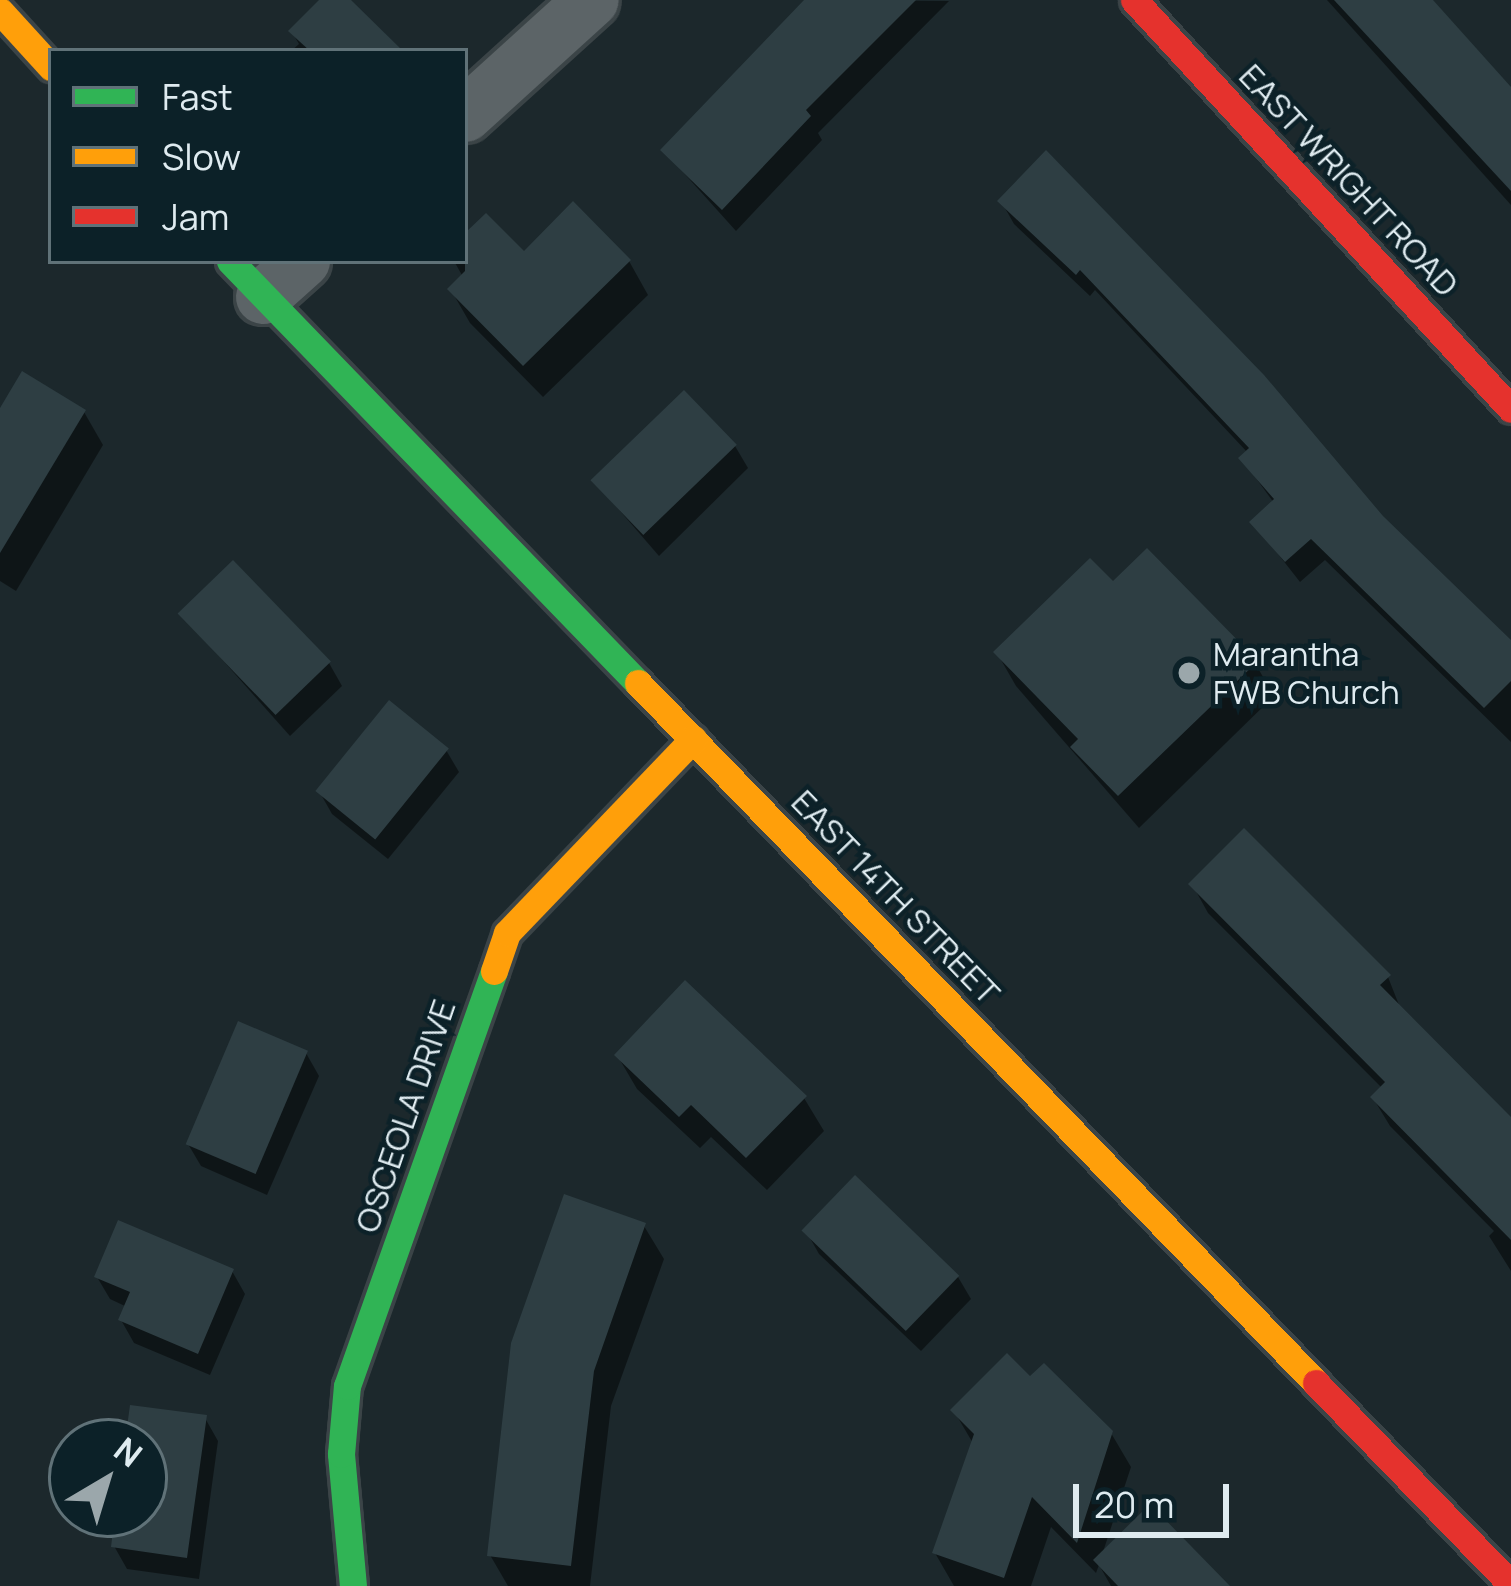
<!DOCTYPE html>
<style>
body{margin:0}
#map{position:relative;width:1511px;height:1586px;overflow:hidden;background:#1c282c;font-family:Manrope,sans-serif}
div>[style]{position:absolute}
.shadow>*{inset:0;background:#0007}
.building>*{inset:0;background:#2e3e43;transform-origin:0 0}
.roads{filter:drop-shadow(3px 0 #3b4447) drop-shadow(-3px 0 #3b4447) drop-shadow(0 3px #3b4447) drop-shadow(0 -3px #3b4447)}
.street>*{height:54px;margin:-27px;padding:0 27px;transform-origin:27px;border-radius:27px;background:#5c6467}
.fast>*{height:27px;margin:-13.5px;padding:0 13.5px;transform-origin:13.5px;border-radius:13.5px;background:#30b455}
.slow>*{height:27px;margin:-13.5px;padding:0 13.5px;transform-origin:13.5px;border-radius:13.5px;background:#ff9f0a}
.jam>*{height:27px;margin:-13.5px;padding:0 13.5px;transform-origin:13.5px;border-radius:13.5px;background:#e5322d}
.dots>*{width:33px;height:33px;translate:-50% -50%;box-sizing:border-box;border:6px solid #0c2128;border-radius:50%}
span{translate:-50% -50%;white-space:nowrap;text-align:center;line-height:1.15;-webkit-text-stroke:9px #0c2128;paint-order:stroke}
.street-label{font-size:33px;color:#dfebf0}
.poi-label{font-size:33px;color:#dfebf0}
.left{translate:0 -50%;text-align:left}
.legend{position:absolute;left:48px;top:48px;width:420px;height:216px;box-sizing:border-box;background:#0c2128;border:3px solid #607278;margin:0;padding:15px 21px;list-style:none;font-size:36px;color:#dfebf0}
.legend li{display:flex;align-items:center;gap:24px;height:60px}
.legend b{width:60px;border:3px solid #607278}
.north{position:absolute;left:48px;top:1418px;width:120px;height:120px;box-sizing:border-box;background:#0c2128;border:3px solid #607278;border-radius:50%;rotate:38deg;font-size:33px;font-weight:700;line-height:48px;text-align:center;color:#dfebf0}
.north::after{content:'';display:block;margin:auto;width:42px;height:54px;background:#9ba7ab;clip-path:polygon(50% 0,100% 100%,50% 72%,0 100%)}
.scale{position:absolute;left:1073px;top:1484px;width:156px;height:54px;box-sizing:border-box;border:6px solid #dfebf0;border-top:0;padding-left:15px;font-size:36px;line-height:42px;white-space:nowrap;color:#dfebf0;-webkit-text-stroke:9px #0c2128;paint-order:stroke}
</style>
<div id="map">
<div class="shadow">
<div style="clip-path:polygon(323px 0,347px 0,399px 51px,291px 51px,299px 44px,292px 32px)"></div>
<div style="clip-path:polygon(810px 0,949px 1px,818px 133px,822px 140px,736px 231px,664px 151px)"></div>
<div style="clip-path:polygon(1327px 0,1426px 0,1511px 92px,1511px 205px)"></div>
<div style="clip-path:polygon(1001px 201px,1381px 518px,1511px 644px,1511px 742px,1325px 560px,1300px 582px,1253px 522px,1274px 503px,1242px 459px,1248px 453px,1095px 290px,1090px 296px,1014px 224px)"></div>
<div style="clip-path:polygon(465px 237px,524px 255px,629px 261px,648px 295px,543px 397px,470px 323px,451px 290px,463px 277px,454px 261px,465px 261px)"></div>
<div style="clip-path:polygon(84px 412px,103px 445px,16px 591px,0 581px,0 414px)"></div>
<div style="clip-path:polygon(735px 446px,748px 468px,659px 556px,595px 482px)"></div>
<div style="clip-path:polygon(1113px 585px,1255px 663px,1274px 696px,1139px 828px,1016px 686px,997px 653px)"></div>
<div style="clip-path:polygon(181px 613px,329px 663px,342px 686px,290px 736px)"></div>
<div style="clip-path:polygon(446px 750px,459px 772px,388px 859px,332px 814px,319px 791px)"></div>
<div style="clip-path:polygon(1192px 884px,1388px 977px,1401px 1010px,1511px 1121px,1511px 1271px,1489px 1236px,1494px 1231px,1390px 1126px,1373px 1098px,1383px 1089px,1208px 913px)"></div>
<div style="clip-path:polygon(306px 1053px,319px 1076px,267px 1195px,201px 1166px,188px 1144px)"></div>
<div style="clip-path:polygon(617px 1055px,804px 1098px,824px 1131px,767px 1190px,711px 1137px,700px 1148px,637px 1089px)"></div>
<div style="clip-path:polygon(644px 1226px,664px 1259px,611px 1406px,590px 1586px,508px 1586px,490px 1555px)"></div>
<div style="clip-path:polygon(806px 1231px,958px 1277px,971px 1299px,921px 1351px,819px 1254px)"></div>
<div style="clip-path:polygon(232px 1271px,245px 1294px,210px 1375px,134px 1343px,121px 1320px,127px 1307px,110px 1299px,97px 1277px)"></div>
<div style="clip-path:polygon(1030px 1380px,1111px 1433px,1131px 1467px,1102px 1555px,1226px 1586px,1111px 1586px,1099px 1565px,1096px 1573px,1051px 1527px,1031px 1586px,954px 1586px,935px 1553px,974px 1445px,954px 1411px)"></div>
<div style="clip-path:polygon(205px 1418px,218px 1441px,199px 1579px,127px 1569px,114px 1546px,118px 1514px,144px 1514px)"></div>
</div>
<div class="building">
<div style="clip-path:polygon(319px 0,351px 0,403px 51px,310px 51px,288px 31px)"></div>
<div style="clip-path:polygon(804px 0,916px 0,806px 110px,811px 116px,722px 210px,660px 150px)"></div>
<div style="clip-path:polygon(1334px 0,1433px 0,1511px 87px,1511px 191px)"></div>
<div style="clip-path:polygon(1046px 150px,1264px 375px,1383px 516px,1511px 640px,1511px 681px,1484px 708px,1311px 539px,1285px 562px,1249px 522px,1274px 499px,1238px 458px,1249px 448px,1080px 270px,1076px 275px,997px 201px)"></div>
<div style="clip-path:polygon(573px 201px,631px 260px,523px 366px,447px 289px,465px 271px,465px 233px,486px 213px,524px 251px)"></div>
<div style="clip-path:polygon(22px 371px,86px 410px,0 553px,0 408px)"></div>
<div style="left:684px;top:390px;width:76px;height:130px;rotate:46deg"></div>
<div style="clip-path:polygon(1147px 548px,1258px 661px,1118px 796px,1070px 747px,1078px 739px,993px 652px,1090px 558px,1113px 581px)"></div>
<div style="left:233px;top:560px;width:141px;height:77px;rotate:46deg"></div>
<div style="left:389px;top:700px;width:77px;height:117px;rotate:39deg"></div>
<div style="clip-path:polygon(1244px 828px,1391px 975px,1380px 985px,1511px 1117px,1511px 1240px,1370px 1097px,1385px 1082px,1188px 884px)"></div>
<div style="clip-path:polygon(685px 980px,807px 1096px,746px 1158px,691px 1105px,679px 1117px,614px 1055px)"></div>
<div style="left:238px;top:1021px;width:76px;height:134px;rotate:23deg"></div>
<div style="left:855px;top:1175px;width:145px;height:77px;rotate:44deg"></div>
<div style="clip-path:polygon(564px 1194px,646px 1223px,594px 1371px,571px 1566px,487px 1556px,511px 1343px)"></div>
<div style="clip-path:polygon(118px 1220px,234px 1269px,198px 1354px,118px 1320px,130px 1292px,94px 1277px)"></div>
<div style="clip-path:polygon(1007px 1353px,1030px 1376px,1044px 1363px,1113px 1431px,1077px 1543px,1032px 1497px,1004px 1578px,932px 1553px,974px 1434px,950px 1410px)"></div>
<div style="clip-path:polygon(130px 1405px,207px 1415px,187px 1558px,111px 1547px,115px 1514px,144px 1514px,144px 1442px,125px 1442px)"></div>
<div style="clip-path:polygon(1150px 1504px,1230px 1586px,1118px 1586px,1093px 1560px)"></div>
</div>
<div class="roads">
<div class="street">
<div style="left:465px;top:115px;width:171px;rotate:-42.2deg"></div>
<div style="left:263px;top:297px;width:54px;rotate:-42deg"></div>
</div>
<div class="fast">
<div style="left:230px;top:261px;width:587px;rotate:45.97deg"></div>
<div style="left:353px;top:1586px;width:133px;rotate:-95.2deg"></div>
<div style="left:341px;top:1454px;width:68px;rotate:-85deg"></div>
<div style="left:347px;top:1386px;width:440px;rotate:-70.5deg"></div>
</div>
<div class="slow">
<div style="left:0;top:11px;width:76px;rotate:47.7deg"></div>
<div style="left:638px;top:683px;width:975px;rotate:45.91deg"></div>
<div style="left:494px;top:971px;width:40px;rotate:-71.1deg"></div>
<div style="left:507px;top:933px;width:269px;rotate:-46.2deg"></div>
</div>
<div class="jam">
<div style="left:1134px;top:0;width:556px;rotate:47.33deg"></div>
<div style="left:1316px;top:1383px;width:280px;rotate:45.9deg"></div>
</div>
</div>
<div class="dots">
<div style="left:1189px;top:673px;background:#9ba7ab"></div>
</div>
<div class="street-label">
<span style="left:1349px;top:180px;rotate:47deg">EAST WRIGHT ROAD</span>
<span style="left:896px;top:897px;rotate:46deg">EAST 14TH STREET</span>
<span style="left:405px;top:1116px;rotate:-71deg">OSCEOLA DRIVE</span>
</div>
<div class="poi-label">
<span class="left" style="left:1213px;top:673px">Marantha<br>FWB Church</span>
</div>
<ul class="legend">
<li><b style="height:15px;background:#30b455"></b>Fast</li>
<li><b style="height:15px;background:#ff9f0a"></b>Slow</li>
<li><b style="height:15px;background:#e5322d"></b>Jam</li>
</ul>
<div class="north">N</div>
<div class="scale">20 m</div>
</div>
